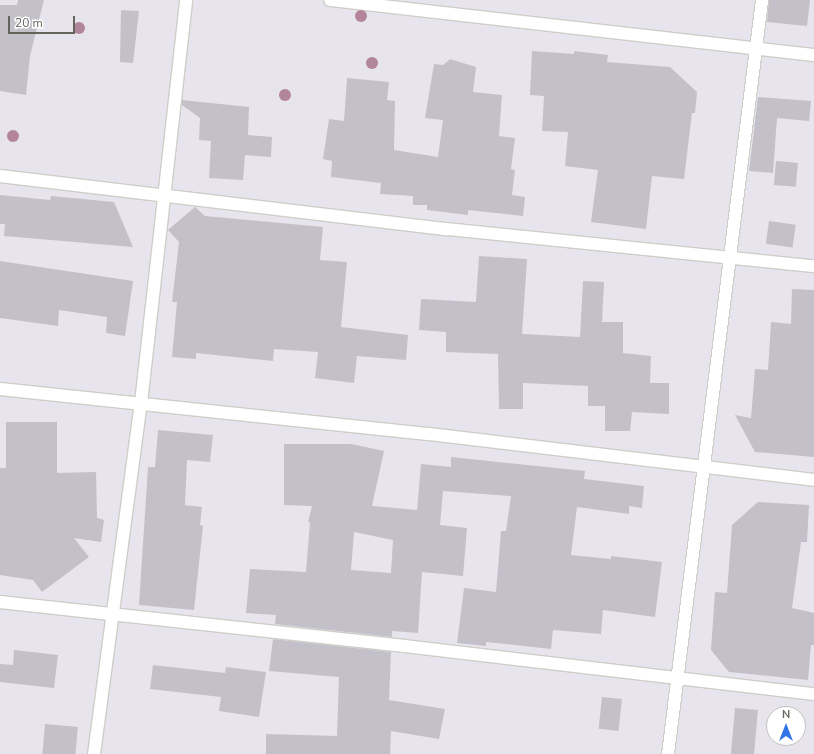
<!DOCTYPE html>
<style>
body{margin:0}
#map{position:relative;width:814px;height:754px;overflow:hidden;background:#e7e4ee;font-family:"Nunito Sans",sans-serif}
div>[style]{position:absolute}
.building>*{inset:0;background:#c3c0c9;transform-origin:0 0}
.roads{filter:drop-shadow(1px 0 #cdcec7) drop-shadow(-1px 0 #cdcec7) drop-shadow(0 1px #cdcec7) drop-shadow(0 -1px #cdcec7)}
.minor>*{height:12px;margin:-6px;padding:0 6px;transform-origin:6px;border-radius:6px;background:#fff}
.trees>*{width:12px;height:12px;margin:-6px;border-radius:50%;background:#b3859b}
span{translate:-50% -50%;white-space:nowrap;text-align:center;line-height:1.15;-webkit-text-stroke:3px #fff;paint-order:stroke}
.north{position:absolute;left:766px;top:706px;width:40px;height:40px;box-sizing:border-box;background:#fff;border:1px solid #c1c1be;border-radius:50%;rotate:0deg;font-size:11px;font-weight:700;line-height:16px;text-align:center;color:#63645c}
.north::after{content:'';display:block;margin:auto;width:14px;height:18px;background:#3174e7;clip-path:polygon(50% 0,100% 100%,50% 72%,0 100%)}
.scale{position:absolute;left:8px;top:16px;width:67px;height:18px;box-sizing:border-box;border:2px solid #63645c;border-top:0;padding-left:5px;font-size:12px;line-height:14px;white-space:nowrap;color:#63645c;-webkit-text-stroke:3px #fff;paint-order:stroke}
</style>
<div id="map">
<div class="building">
<div style="clip-path:polygon(18px 0,44px 0,30px 56px,26px 95px,0 91px,0 5px,17px 5px)"></div>
<div style="clip-path:polygon(769px 0,810px 0,807px 26px,767px 22px)"></div>
<div style="clip-path:polygon(121px 10px,139px 11px,133px 63px,120px 62px)"></div>
<div style="clip-path:polygon(532px 51px,574px 54px,574px 51px,608px 55px,607px 62px,670px 67px,697px 92px,695px 113px,692px 113px,684px 179px,652px 176px,646px 229px,591px 222px,598px 170px,565px 166px,568px 132px,542px 131px,544px 96px,530px 95px)"></div>
<div style="clip-path:polygon(450px 59px,476px 67px,473px 92px,502px 95px,499px 136px,515px 138px,511px 169px,515px 170px,512px 195px,525px 197px,523px 216px,468px 210px,468px 215px,427px 210px,427px 205px,413px 205px,413px 196px,380px 194px,381px 183px,331px 177px,332px 161px,323px 159px,329px 119px,344px 121px,347px 78px,389px 82px,387px 100px,395px 101px,394px 150px,438px 157px,443px 120px,425px 118px,434px 64px,443px 65px)"></div>
<div style="clip-path:polygon(758px 97px,811px 101px,809px 121px,777px 118px,773px 173px,749px 171px)"></div>
<div style="clip-path:polygon(182px 100px,249px 107px,248px 135px,272px 137px,271px 157px,245px 155px,243px 180px,209px 178px,211px 141px,199px 140px,200px 118px,182px 105px)"></div>
<div style="left:776px;top:161px;width:22px;height:24px;rotate:5deg"></div>
<div style="clip-path:polygon(0 195px,50px 200px,51px 196px,114px 202px,133px 247px,4px 236px,5px 224px,0 224px)"></div>
<div style="clip-path:polygon(195px 207px,205px 216px,323px 227px,320px 260px,347px 262px,341px 327px,408px 335px,406px 360px,357px 356px,354px 383px,315px 378px,318px 352px,274px 349px,273px 361px,196px 353px,196px 359px,172px 357px,177px 302px,172px 302px,179px 242px,168px 230px)"></div>
<div style="left:769px;top:221px;width:27px;height:23px;rotate:8deg"></div>
<div style="clip-path:polygon(479px 256px,527px 259px,522px 334px,580px 337px,583px 281px,604px 282px,602px 322px,623px 322px,623px 353px,651px 356px,650px 383px,669px 383px,669px 414px,632px 412px,630px 431px,605px 431px,605px 406px,588px 406px,588px 386px,523px 383px,523px 409px,499px 409px,498px 354px,446px 352px,446px 332px,419px 330px,421px 299px,476px 302px)"></div>
<div style="clip-path:polygon(0 261px,133px 281px,125px 336px,106px 333px,107px 317px,59px 310px,58px 326px,0 318px)"></div>
<div style="clip-path:polygon(792px 289px,814px 290px,814px 457px,755px 452px,735px 415px,751px 418px,755px 369px,768px 370px,771px 322px,791px 324px)"></div>
<div style="clip-path:polygon(6px 422px,57px 422px,57px 473px,96px 472px,97px 518px,104px 520px,101px 542px,74px 538px,89px 557px,42px 592px,33px 580px,0 575px,0 468px,6px 468px)"></div>
<div style="clip-path:polygon(158px 430px,213px 435px,210px 462px,187px 460px,185px 505px,202px 507px,200px 525px,203px 526px,194px 610px,139px 605px,148px 467px,155px 467px)"></div>
<div style="clip-path:polygon(evenodd,284px 444px,351px 444px,384px 451px,372px 506px,417px 510px,421px 464px,451px 467px,451px 457px,585px 471px,584px 479px,644px 486px,642px 508px,629px 506px,629px 514px,577px 507px,571px 555px,611px 559px,611px 556px,662px 562px,655px 617px,603px 610px,601px 634px,553px 630px,551px 649px,486px 642px,486px 646px,457px 643px,464px 588px,496px 592px,501px 531px,506px 531px,511px 496px,443px 491px,440px 525px,467px 528px,463px 576px,422px 572px,418px 633px,392px 631px,392px 637px,275px 624px,276px 615px,246px 613px,250px 569px,306px 572px,310px 522px,308px 522px,312px 506px,284px 505px,284px 444px,354px 532px,393px 540px,391px 573px,351px 570px,354px 532px)"></div>
<div style="clip-path:polygon(758px 502px,809px 505px,807px 542px,801px 542px,792px 608px,814px 613px,814px 645px,811px 645px,808px 680px,729px 672px,711px 650px,715px 592px,727px 593px,732px 525px)"></div>
<div style="clip-path:polygon(273px 639px,391px 652px,389px 700px,445px 709px,439px 739px,391px 731px,390px 754px,266px 754px,266px 734px,337px 736px,339px 677px,269px 671px)"></div>
<div style="clip-path:polygon(14px 650px,58px 655px,54px 688px,0 682px,0 664px,13px 665px)"></div>
<div style="clip-path:polygon(153px 665px,225px 673px,226px 667px,266px 672px,259px 717px,219px 711px,221px 697px,150px 689px)"></div>
<div style="left:602px;top:697px;width:20px;height:32px;rotate:6deg"></div>
<div style="left:735px;top:708px;width:23px;height:46px;rotate:5deg"></div>
<div style="left:45px;top:724px;width:33px;height:30px;rotate:5deg"></div>
</div>
<div class="roads">
<div class="minor">
<div style="left:330px;top:0;width:487px;rotate:6.5deg"></div>
<div style="left:0;top:176px;width:450px;rotate:6.8deg"></div>
<div style="left:447px;top:229px;width:369px;rotate:5.8deg"></div>
<div style="left:0;top:389px;width:431px;rotate:6deg"></div>
<div style="left:429px;top:434px;width:388px;rotate:6.8deg"></div>
<div style="left:0;top:602px;width:406px;rotate:6.2deg"></div>
<div style="left:404px;top:646px;width:413px;rotate:6.7deg"></div>
<div style="left:94px;top:754px;width:354px;rotate:-82.4deg"></div>
<div style="left:141px;top:403px;width:406px;rotate:-83.6deg"></div>
<div style="left:668px;top:754px;width:760px;rotate:-82.89deg"></div>
</div>
</div>
<div class="trees">
<div style="left:361px;top:16px"></div>
<div style="left:79px;top:28px"></div>
<div style="left:372px;top:63px"></div>
<div style="left:285px;top:95px"></div>
<div style="left:13px;top:136px"></div>
</div>
<div class="north">N</div>
<div class="scale">20 m</div>
</div>
